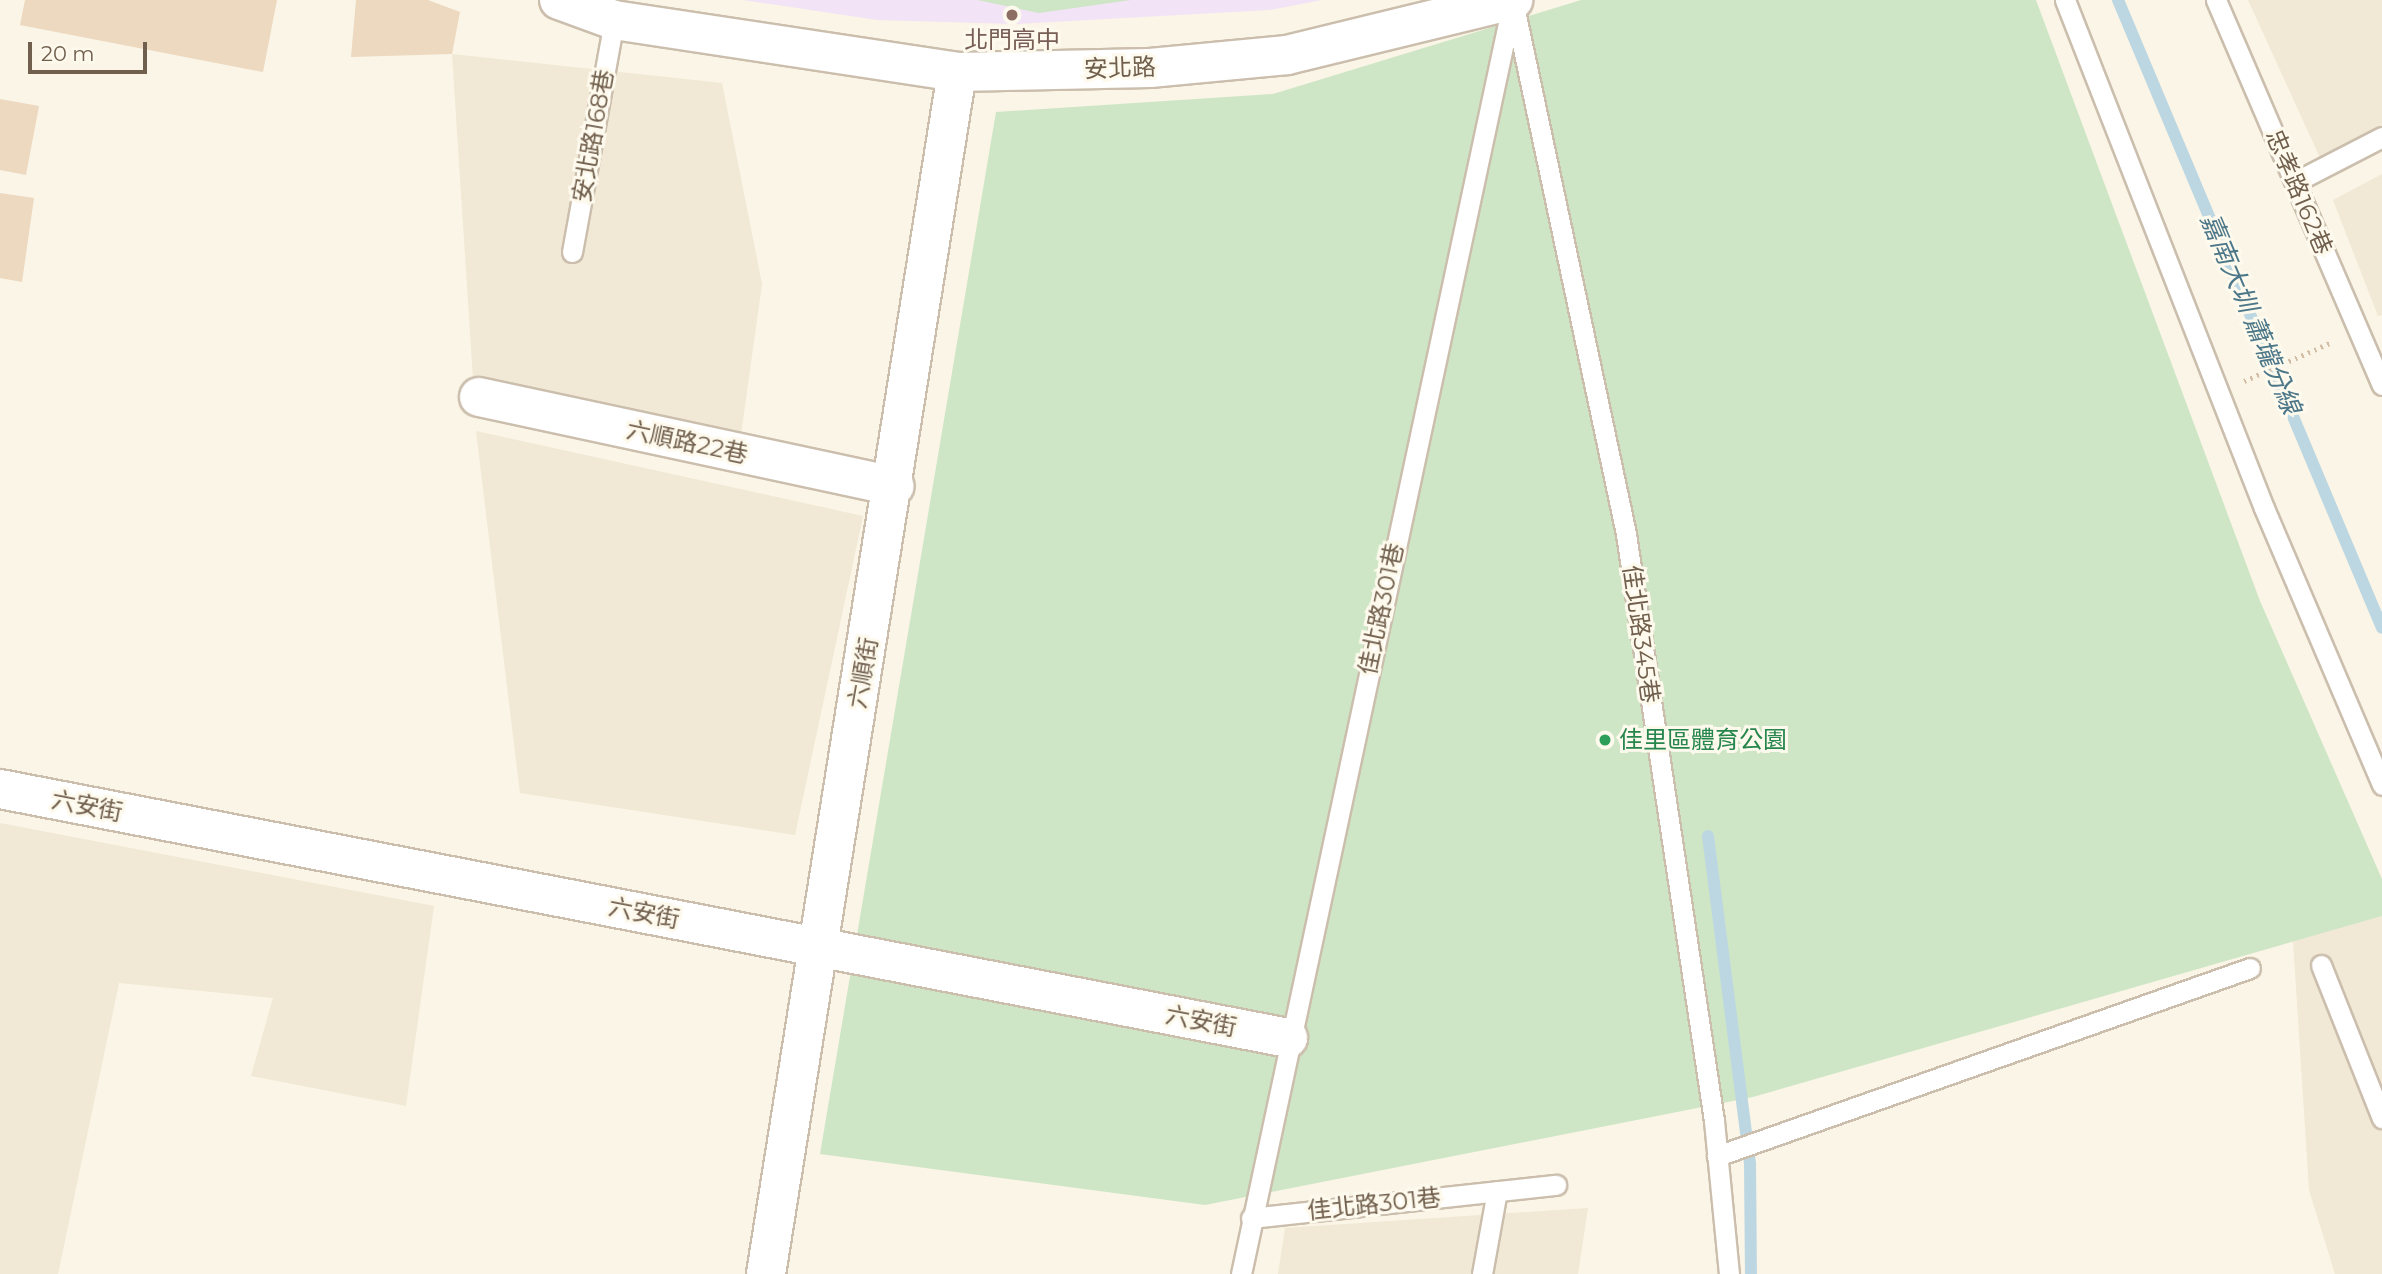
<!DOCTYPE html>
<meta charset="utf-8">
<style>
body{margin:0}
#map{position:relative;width:2382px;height:1274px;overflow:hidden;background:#faf5e6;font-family:Montserrat,"Noto Sans TC",sans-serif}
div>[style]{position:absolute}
.residential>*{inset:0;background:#f1e8d5}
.education>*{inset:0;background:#f2e3f6}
.green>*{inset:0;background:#cee6c6}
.stream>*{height:12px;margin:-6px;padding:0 6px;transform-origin:6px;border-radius:6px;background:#bcd7e2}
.building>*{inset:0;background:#edd8c0}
.path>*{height:4.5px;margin-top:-2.25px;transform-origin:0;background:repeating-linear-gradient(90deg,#d2bca3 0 2px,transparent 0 7px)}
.roads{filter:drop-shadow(2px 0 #cbbead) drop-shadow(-2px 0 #cbbead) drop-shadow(0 2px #cbbead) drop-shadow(0 -2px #cbbead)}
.service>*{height:19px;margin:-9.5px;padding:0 9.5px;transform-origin:9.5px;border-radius:9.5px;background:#fff}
.minor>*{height:38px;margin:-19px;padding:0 19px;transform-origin:19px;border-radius:19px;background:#fff}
.dots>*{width:19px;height:19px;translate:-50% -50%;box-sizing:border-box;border:4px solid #fdf9ec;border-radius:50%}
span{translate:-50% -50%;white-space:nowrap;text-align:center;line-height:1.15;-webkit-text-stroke:6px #fdf9ec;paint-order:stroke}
.education-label{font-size:24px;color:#785e54}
.street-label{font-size:24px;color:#715f4d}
.leisure-label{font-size:24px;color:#27864d}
.left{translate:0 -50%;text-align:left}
.water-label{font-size:26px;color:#4c7789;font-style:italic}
.scale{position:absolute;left:28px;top:42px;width:119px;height:32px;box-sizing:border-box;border:4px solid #715f4d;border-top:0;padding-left:9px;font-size:21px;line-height:24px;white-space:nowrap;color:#715f4d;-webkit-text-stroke:5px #fdf9ec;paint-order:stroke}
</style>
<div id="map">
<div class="residential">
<div style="clip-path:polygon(2248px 0,2382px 0,2382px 141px,2326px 171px)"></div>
<div style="clip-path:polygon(452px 54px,722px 83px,762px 284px,741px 434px,473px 379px)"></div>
<div style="clip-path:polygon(2382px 174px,2382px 315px,2378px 316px,2333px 200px)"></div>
<div style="clip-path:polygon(476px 431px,863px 516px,795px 835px,520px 793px)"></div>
<div style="clip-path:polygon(0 823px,434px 906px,406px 1106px,251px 1076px,273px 998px,119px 983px,58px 1274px,0 1274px)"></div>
<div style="clip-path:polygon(2382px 916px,2382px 1274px,2335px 1274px,2309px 1190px,2293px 941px)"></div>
<div style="clip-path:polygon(1588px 1208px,1578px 1274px,1278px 1274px,1285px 1228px)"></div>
</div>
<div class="education">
<div style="clip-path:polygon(743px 0,1322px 0,1270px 10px,1014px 24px,877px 20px)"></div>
</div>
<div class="green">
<div style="clip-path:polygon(977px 0,1131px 0,1039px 13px)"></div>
<div style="clip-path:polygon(1581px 0,2036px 0,2260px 601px,2382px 879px,2382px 916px,1753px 1097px,1205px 1205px,820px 1154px,996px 112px,1273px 94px)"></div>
</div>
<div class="stream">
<div style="left:2118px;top:0;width:681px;rotate:67.2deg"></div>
<div style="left:1708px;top:836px;width:331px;rotate:82.7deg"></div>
<div style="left:1750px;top:1164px;width:110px;rotate:89.5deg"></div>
</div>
<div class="building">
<div style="clip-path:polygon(25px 0,277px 0,263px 72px,20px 25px)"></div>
<div style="clip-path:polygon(356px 0,428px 0,460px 12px,452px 54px,351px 57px)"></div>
<div style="clip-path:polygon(0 99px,39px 106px,26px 175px,0 170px)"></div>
<div style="clip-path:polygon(0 193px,34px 198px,22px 282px,0 278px)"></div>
</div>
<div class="path">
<div style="left:2244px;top:381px;width:96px;rotate:-23.9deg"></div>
</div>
<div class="roads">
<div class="service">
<div style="left:2065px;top:0;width:546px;rotate:68.61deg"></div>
<div style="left:2264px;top:508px;width:301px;rotate:66.9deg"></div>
<div style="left:2216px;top:0;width:419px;rotate:66.7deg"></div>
<div style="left:1514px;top:6px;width:540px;rotate:78.02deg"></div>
<div style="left:1626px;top:534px;width:594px;rotate:81.47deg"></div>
<div style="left:1714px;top:1121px;width:154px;rotate:84.4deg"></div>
<div style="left:2295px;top:182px;width:98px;rotate:-27.3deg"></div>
<div style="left:572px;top:252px;width:236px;rotate:-79.7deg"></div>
<div style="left:2321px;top:965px;width:165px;rotate:68.3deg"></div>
<div style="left:1717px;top:1156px;width:565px;rotate:-19.43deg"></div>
<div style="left:1251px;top:1218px;width:307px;rotate:-6.2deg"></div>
<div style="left:1241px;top:1274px;width:1303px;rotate:-77.95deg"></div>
<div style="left:1482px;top:1274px;width:84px;rotate:-79.8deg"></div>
</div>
<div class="minor">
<div style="left:559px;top:0;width:59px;rotate:20deg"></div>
<div style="left:614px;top:20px;width:347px;rotate:8.6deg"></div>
<div style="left:957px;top:72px;width:193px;rotate:-1.2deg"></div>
<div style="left:1150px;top:68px;width:138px;rotate:-5.4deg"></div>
<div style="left:1287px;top:55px;width:233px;rotate:-13.7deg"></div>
<div style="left:479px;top:397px;width:425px;rotate:12.1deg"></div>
<div style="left:0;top:789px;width:1312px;rotate:10.94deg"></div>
<div style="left:766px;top:1274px;width:1217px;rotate:-80.97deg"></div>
</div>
</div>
<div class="dots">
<div style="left:1012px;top:15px;background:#8d6e63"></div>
<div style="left:1605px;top:740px;background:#2e9e5b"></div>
</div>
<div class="education-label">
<span style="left:1012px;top:40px">北門高中</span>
</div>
<div class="street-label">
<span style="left:1120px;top:68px;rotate:-2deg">安北路</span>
<span style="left:593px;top:136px;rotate:-80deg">安北路168巷</span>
<span style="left:2299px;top:192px;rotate:67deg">忠孝路162巷</span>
<span style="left:687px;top:442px;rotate:12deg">六順路22巷</span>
<span style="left:1381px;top:609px;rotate:-78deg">佳北路301巷</span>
<span style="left:1641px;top:634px;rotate:82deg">佳北路345巷</span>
<span style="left:863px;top:673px;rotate:-80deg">六順街</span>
<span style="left:87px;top:806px;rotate:11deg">六安街</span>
<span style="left:644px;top:913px;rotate:11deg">六安街</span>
<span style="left:1201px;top:1021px;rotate:11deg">六安街</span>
<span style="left:1374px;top:1204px;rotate:-6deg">佳北路301巷</span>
</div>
<div class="leisure-label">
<span class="left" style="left:1619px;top:740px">佳里區體育公園</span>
</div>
<div class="water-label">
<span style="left:2250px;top:314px;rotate:67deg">嘉南大圳 蕭壠分線</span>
</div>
<div class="scale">20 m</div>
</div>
